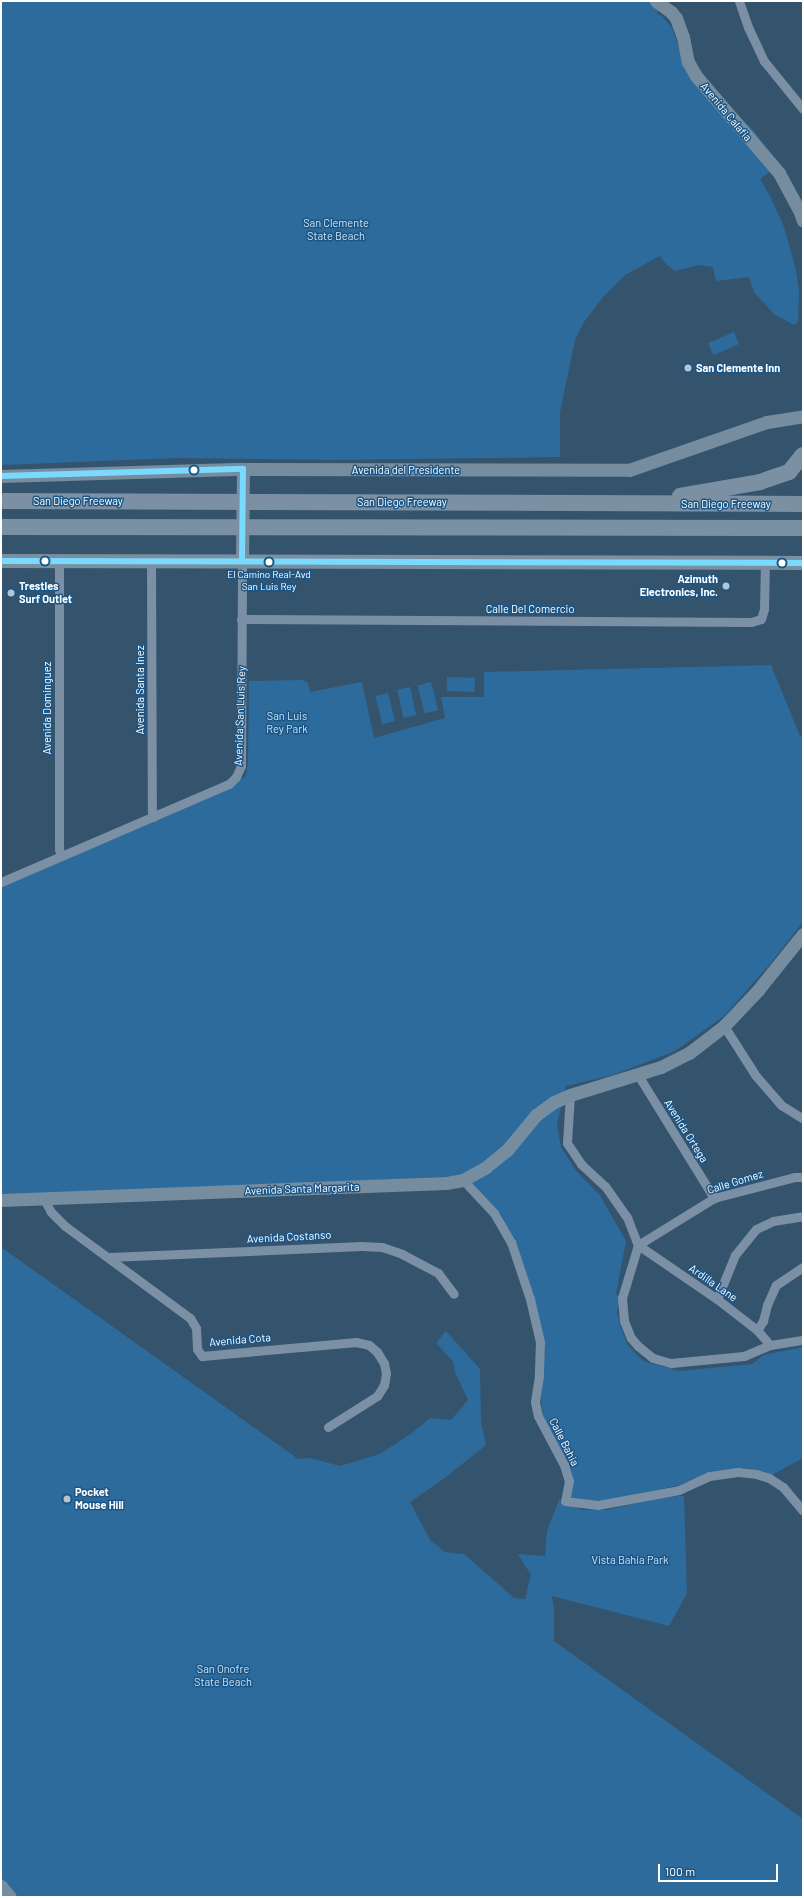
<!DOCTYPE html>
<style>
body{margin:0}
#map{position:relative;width:804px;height:1898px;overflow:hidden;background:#34546e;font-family:Barlow,sans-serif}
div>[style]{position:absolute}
.green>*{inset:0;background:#2d6b9c;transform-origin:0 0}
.street>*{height:9px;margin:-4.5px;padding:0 4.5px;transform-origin:4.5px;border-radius:4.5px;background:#7b90a4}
.secondary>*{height:13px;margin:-6.5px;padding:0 6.5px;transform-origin:6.5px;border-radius:6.5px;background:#768d9f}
.primary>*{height:14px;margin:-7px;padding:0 7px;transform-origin:7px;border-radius:7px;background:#7a90a1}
.highway>*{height:16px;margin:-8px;padding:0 8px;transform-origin:8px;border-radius:8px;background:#7b90a3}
.bus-1>*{height:6px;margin:-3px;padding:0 3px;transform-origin:3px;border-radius:3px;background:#7adafe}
.dots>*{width:11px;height:11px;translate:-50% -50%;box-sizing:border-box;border:2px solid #1c5686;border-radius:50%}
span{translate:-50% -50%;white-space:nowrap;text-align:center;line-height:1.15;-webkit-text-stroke:3px #1c5686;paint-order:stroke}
.bus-label{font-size:10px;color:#fff}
.street-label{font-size:11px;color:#fff}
.park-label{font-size:11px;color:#c9e4f8}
.poi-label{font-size:11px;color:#fff;font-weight:700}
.left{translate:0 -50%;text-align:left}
.right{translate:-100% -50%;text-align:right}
.frame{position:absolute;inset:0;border:2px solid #fff;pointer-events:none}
.scale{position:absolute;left:658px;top:1864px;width:120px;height:18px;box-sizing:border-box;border:2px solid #fff;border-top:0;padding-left:5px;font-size:12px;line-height:14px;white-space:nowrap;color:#fff;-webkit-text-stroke:3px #1c5686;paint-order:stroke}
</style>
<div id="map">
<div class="green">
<div style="clip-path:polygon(1px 1px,660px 1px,657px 14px,662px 16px,672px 28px,678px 45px,686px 43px,694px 70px,753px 130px,780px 165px,760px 179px,770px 196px,784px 227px,796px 270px,799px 291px,798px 322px,794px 325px,774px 314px,754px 292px,749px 277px,716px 281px,713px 267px,699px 265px,675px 271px,667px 265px,660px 256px,625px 275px,603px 297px,584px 322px,575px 340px,560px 412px,560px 457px,335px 460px,177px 458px,1px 465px)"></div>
<div style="left:734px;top:332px;width:13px;height:28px;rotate:67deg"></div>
<div style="clip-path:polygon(771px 665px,800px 736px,803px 736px,803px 922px,769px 965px,724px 1016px,675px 1051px,613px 1075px,566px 1086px,557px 1124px,561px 1147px,576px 1171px,599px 1194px,626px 1241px,616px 1294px,620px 1298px,617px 1312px,620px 1325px,627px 1344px,643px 1361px,679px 1371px,752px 1364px,764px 1355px,803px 1347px,803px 1458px,770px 1476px,747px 1468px,711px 1471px,680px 1485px,616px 1499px,594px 1501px,570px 1497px,573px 1478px,544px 1421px,541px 1399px,545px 1347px,523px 1264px,501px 1214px,459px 1176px,149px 1191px,1px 1194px,1px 886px,230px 788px,246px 776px,248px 762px,249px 681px,303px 680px,308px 683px,310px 692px,362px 682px,374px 738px,445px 718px,441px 697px,484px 697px,484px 672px)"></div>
<div style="left:447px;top:677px;width:28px;height:14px;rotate:2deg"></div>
<div style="left:431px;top:682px;width:29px;height:14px;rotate:76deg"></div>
<div style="left:410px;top:687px;width:29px;height:13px;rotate:78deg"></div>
<div style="left:388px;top:693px;width:29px;height:13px;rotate:76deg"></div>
<div style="clip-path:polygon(1px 1247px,298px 1459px,310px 1458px,340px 1466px,380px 1454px,412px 1433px,430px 1418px,451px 1420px,468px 1400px,455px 1372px,453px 1361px,436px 1343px,446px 1331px,480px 1369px,481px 1422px,486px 1445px,446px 1477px,410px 1502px,430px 1540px,445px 1552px,464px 1554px,514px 1598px,525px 1599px,531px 1575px,518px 1554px,545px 1556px,547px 1531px,559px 1500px,583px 1510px,607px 1510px,664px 1497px,684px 1496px,687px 1593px,669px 1626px,552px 1596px,554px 1612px,554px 1641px,803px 1819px,803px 1897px,1px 1897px)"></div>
</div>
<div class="street">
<div style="left:739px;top:1px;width:28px;rotate:71deg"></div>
<div style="left:748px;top:27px;width:38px;rotate:65deg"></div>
<div style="left:764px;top:61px;width:62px;rotate:50.9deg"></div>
<div style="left:59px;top:560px;width:289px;rotate:90deg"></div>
<div style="left:59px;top:849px;width:7px;rotate:74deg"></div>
<div style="left:151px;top:561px;width:250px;rotate:89.8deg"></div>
<div style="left:152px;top:811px;width:6px;rotate:72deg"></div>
<div style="left:241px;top:619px;width:510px;rotate:0.34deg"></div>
<div style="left:751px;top:622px;width:10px;rotate:-17deg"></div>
<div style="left:761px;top:619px;width:10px;rotate:-73deg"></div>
<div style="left:764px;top:609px;width:46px;rotate:-88.8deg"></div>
<div style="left:1px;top:882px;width:248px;rotate:-23.3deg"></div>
<div style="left:229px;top:784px;width:10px;rotate:-45deg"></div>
<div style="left:236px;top:777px;width:12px;rotate:-66deg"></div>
<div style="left:241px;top:766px;width:205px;rotate:-89.7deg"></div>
<div style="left:724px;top:1026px;width:59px;rotate:57.4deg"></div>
<div style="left:756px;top:1076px;width:38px;rotate:49deg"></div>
<div style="left:781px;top:1105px;width:26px;rotate:32deg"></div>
<div style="left:638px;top:1075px;width:145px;rotate:58.3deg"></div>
<div style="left:570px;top:1095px;width:48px;rotate:93.6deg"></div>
<div style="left:567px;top:1143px;width:25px;rotate:56deg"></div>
<div style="left:581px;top:1164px;width:33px;rotate:43deg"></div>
<div style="left:605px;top:1186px;width:38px;rotate:55deg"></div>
<div style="left:627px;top:1217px;width:30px;rotate:69deg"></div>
<div style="left:638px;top:1245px;width:55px;rotate:106.8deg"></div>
<div style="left:622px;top:1298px;width:23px;rotate:85deg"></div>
<div style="left:624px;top:1321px;width:18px;rotate:68deg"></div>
<div style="left:631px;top:1338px;width:11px;rotate:49deg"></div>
<div style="left:638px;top:1346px;width:19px;rotate:39deg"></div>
<div style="left:653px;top:1358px;width:19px;rotate:16deg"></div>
<div style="left:671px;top:1363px;width:73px;rotate:-5.5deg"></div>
<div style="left:744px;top:1356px;width:28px;rotate:-23deg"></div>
<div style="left:770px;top:1345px;width:33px;rotate:-9deg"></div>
<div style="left:463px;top:1180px;width:45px;rotate:46.8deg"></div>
<div style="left:494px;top:1213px;width:34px;rotate:60deg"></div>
<div style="left:511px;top:1242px;width:60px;rotate:71.6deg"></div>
<div style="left:530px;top:1299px;width:44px;rotate:76.9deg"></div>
<div style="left:540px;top:1342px;width:34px;rotate:92deg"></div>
<div style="left:539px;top:1376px;width:26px;rotate:99deg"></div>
<div style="left:535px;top:1402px;width:14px;rotate:78deg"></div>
<div style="left:538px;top:1416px;width:55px;rotate:62deg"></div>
<div style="left:564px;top:1465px;width:17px;rotate:73deg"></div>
<div style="left:569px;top:1481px;width:20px;rotate:101deg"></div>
<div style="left:565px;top:1501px;width:33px;rotate:7deg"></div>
<div style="left:598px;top:1505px;width:82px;rotate:-10.5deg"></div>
<div style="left:679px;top:1490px;width:33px;rotate:-25deg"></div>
<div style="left:709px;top:1476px;width:29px;rotate:-8deg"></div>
<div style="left:738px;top:1472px;width:18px;rotate:6deg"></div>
<div style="left:756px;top:1474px;width:14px;rotate:17deg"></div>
<div style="left:769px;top:1478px;width:17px;rotate:33deg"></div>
<div style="left:783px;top:1487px;width:31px;rotate:50deg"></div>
<div style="left:44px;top:1199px;width:15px;rotate:62deg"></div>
<div style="left:51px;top:1212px;width:20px;rotate:45deg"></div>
<div style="left:65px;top:1226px;width:155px;rotate:36.4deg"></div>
<div style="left:190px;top:1318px;width:12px;rotate:59deg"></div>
<div style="left:196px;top:1328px;width:21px;rotate:87deg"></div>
<div style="left:197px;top:1349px;width:9px;rotate:54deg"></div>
<div style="left:202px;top:1356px;width:155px;rotate:-5.2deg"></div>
<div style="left:356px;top:1342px;width:13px;rotate:13deg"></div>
<div style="left:369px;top:1345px;width:11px;rotate:41deg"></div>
<div style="left:377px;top:1352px;width:13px;rotate:58deg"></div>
<div style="left:384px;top:1363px;width:10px;rotate:79deg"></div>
<div style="left:386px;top:1373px;width:12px;rotate:99deg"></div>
<div style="left:384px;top:1385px;width:13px;rotate:122deg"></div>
<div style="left:377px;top:1396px;width:58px;rotate:147.7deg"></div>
<div style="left:638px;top:1245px;width:89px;rotate:-31.7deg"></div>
<div style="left:714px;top:1198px;width:84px;rotate:-14.5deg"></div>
<div style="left:795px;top:1177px;width:8px"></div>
<div style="left:638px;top:1245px;width:96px;rotate:34.4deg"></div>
<div style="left:717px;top:1299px;width:51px;rotate:37.8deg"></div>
<div style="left:757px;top:1330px;width:20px;rotate:49deg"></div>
<div style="left:110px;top:1257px;width:252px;rotate:-2.5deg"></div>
<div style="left:362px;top:1246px;width:20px;rotate:3deg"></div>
<div style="left:382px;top:1247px;width:21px;rotate:19deg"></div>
<div style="left:402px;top:1254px;width:41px;rotate:27.8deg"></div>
<div style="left:438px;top:1273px;width:26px;rotate:53deg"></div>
<div style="left:717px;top:1299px;width:48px;rotate:-67.8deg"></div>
<div style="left:735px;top:1255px;width:33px;rotate:-51deg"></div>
<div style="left:756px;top:1229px;width:19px;rotate:-25deg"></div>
<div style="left:773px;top:1221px;width:30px;rotate:-9deg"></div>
<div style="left:757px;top:1330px;width:11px;rotate:-56deg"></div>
<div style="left:763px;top:1321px;width:16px;rotate:-76deg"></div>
<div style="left:767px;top:1305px;width:22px;rotate:-66deg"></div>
<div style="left:776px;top:1285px;width:32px;rotate:-34deg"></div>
</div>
<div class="secondary">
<div style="left:656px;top:1px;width:19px;rotate:36deg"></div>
<div style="left:671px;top:12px;width:8px;rotate:50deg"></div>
<div style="left:676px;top:18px;width:20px;rotate:70deg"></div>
<div style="left:683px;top:37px;width:25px;rotate:79deg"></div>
<div style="left:688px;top:62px;width:16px;rotate:60deg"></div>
<div style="left:696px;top:76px;width:128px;rotate:49.4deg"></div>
<div style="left:779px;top:173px;width:44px;rotate:61.7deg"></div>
<div style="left:800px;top:212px;width:9px;rotate:72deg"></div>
<div style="left:1px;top:476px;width:242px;rotate:-1.7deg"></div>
<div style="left:243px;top:469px;width:386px;rotate:0.1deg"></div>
<div style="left:629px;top:470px;width:146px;rotate:-19.2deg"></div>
<div style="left:767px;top:422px;width:36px;rotate:-9deg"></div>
<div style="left:242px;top:561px;width:92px;rotate:-89.4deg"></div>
<div style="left:1px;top:1200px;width:445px;rotate:-2.2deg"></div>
<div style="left:446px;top:1183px;width:17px;rotate:-10deg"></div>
<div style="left:463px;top:1180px;width:26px;rotate:-29deg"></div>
<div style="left:486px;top:1167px;width:27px;rotate:-39deg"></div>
<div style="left:507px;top:1150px;width:45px;rotate:-50.4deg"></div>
<div style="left:536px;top:1115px;width:22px;rotate:-36deg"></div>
<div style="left:554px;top:1102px;width:17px;rotate:-24deg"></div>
<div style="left:570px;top:1095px;width:95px;rotate:-17.1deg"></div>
<div style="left:661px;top:1067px;width:31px;rotate:-27deg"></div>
<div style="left:689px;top:1053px;width:44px;rotate:-37.6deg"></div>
<div style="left:724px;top:1026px;width:50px;rotate:-46.6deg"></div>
<div style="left:758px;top:990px;width:72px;rotate:-51.2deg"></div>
<div style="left:1px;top:1886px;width:14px;rotate:51deg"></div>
</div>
<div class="primary">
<div style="left:1px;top:561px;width:802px;rotate:0.14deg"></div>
</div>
<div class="highway">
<div style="left:680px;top:496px;width:81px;rotate:-9.9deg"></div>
<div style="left:760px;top:482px;width:31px;rotate:-19deg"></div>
<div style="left:789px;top:472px;width:22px;rotate:-51deg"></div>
<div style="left:1px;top:501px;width:802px;rotate:0.21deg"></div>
<div style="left:1px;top:527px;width:802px;rotate:0.07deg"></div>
</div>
<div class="bus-1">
<div style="left:1px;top:476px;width:242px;rotate:-1.7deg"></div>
<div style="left:1px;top:561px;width:802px;rotate:0.14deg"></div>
<div style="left:242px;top:561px;width:92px;rotate:-89.4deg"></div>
</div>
<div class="dots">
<div style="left:688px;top:368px;background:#b8c3cc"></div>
<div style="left:194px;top:470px;background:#fff"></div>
<div style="left:45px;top:561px;background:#fff"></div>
<div style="left:269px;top:562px;background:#fff"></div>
<div style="left:782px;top:563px;background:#fff"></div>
<div style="left:726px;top:586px;background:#b8c3cc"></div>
<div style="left:11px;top:593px;background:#b8c3cc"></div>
<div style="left:67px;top:1499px;background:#b8c3cc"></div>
</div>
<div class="bus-label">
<span style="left:269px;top:580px">El Camino Real-Avd<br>San Luis Rey</span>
</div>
<div class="street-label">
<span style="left:726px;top:112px;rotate:50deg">Avenida Calafia</span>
<span style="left:406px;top:470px">Avenida del Presidente</span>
<span style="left:78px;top:501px">San Diego Freeway</span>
<span style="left:402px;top:502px">San Diego Freeway</span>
<span style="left:726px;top:504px">San Diego Freeway</span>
<span style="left:530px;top:609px">Calle Del Comercio</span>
<span style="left:140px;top:690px;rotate:-90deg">Avenida Santa Inez</span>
<span style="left:47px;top:708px;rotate:-90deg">Avenida Dominguez</span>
<span style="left:240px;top:716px;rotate:-88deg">Avenida San Luis Rey</span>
<span style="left:686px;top:1131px;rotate:58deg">Avenida Ortega</span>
<span style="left:735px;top:1182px;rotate:-17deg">Calle Gomez</span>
<span style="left:302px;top:1189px;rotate:-2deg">Avenida Santa Margarita</span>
<span style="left:289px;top:1237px;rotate:-3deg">Avenida Costanso</span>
<span style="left:713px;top:1283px;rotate:35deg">Ardilla Lane</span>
<span style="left:240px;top:1340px;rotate:-5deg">Avenida Cota</span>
<span style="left:564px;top:1442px;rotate:63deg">Calle Bahia</span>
</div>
<div class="park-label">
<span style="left:336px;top:230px">San Clemente<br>State Beach</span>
<span style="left:287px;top:723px">San Luis<br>Rey Park</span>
<span style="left:630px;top:1560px">Vista Bahia Park</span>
<span style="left:223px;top:1676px">San Onofre<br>State Beach</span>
</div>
<div class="poi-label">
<span class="left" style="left:696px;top:368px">San Clemente Inn</span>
<span class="right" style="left:718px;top:586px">Azimuth<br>Electronics, Inc.</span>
<span class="left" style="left:19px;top:593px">Trestles<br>Surf Outlet</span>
<span class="left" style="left:75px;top:1499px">Pocket<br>Mouse Hill</span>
</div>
<div class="frame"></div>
<div class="scale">100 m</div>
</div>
